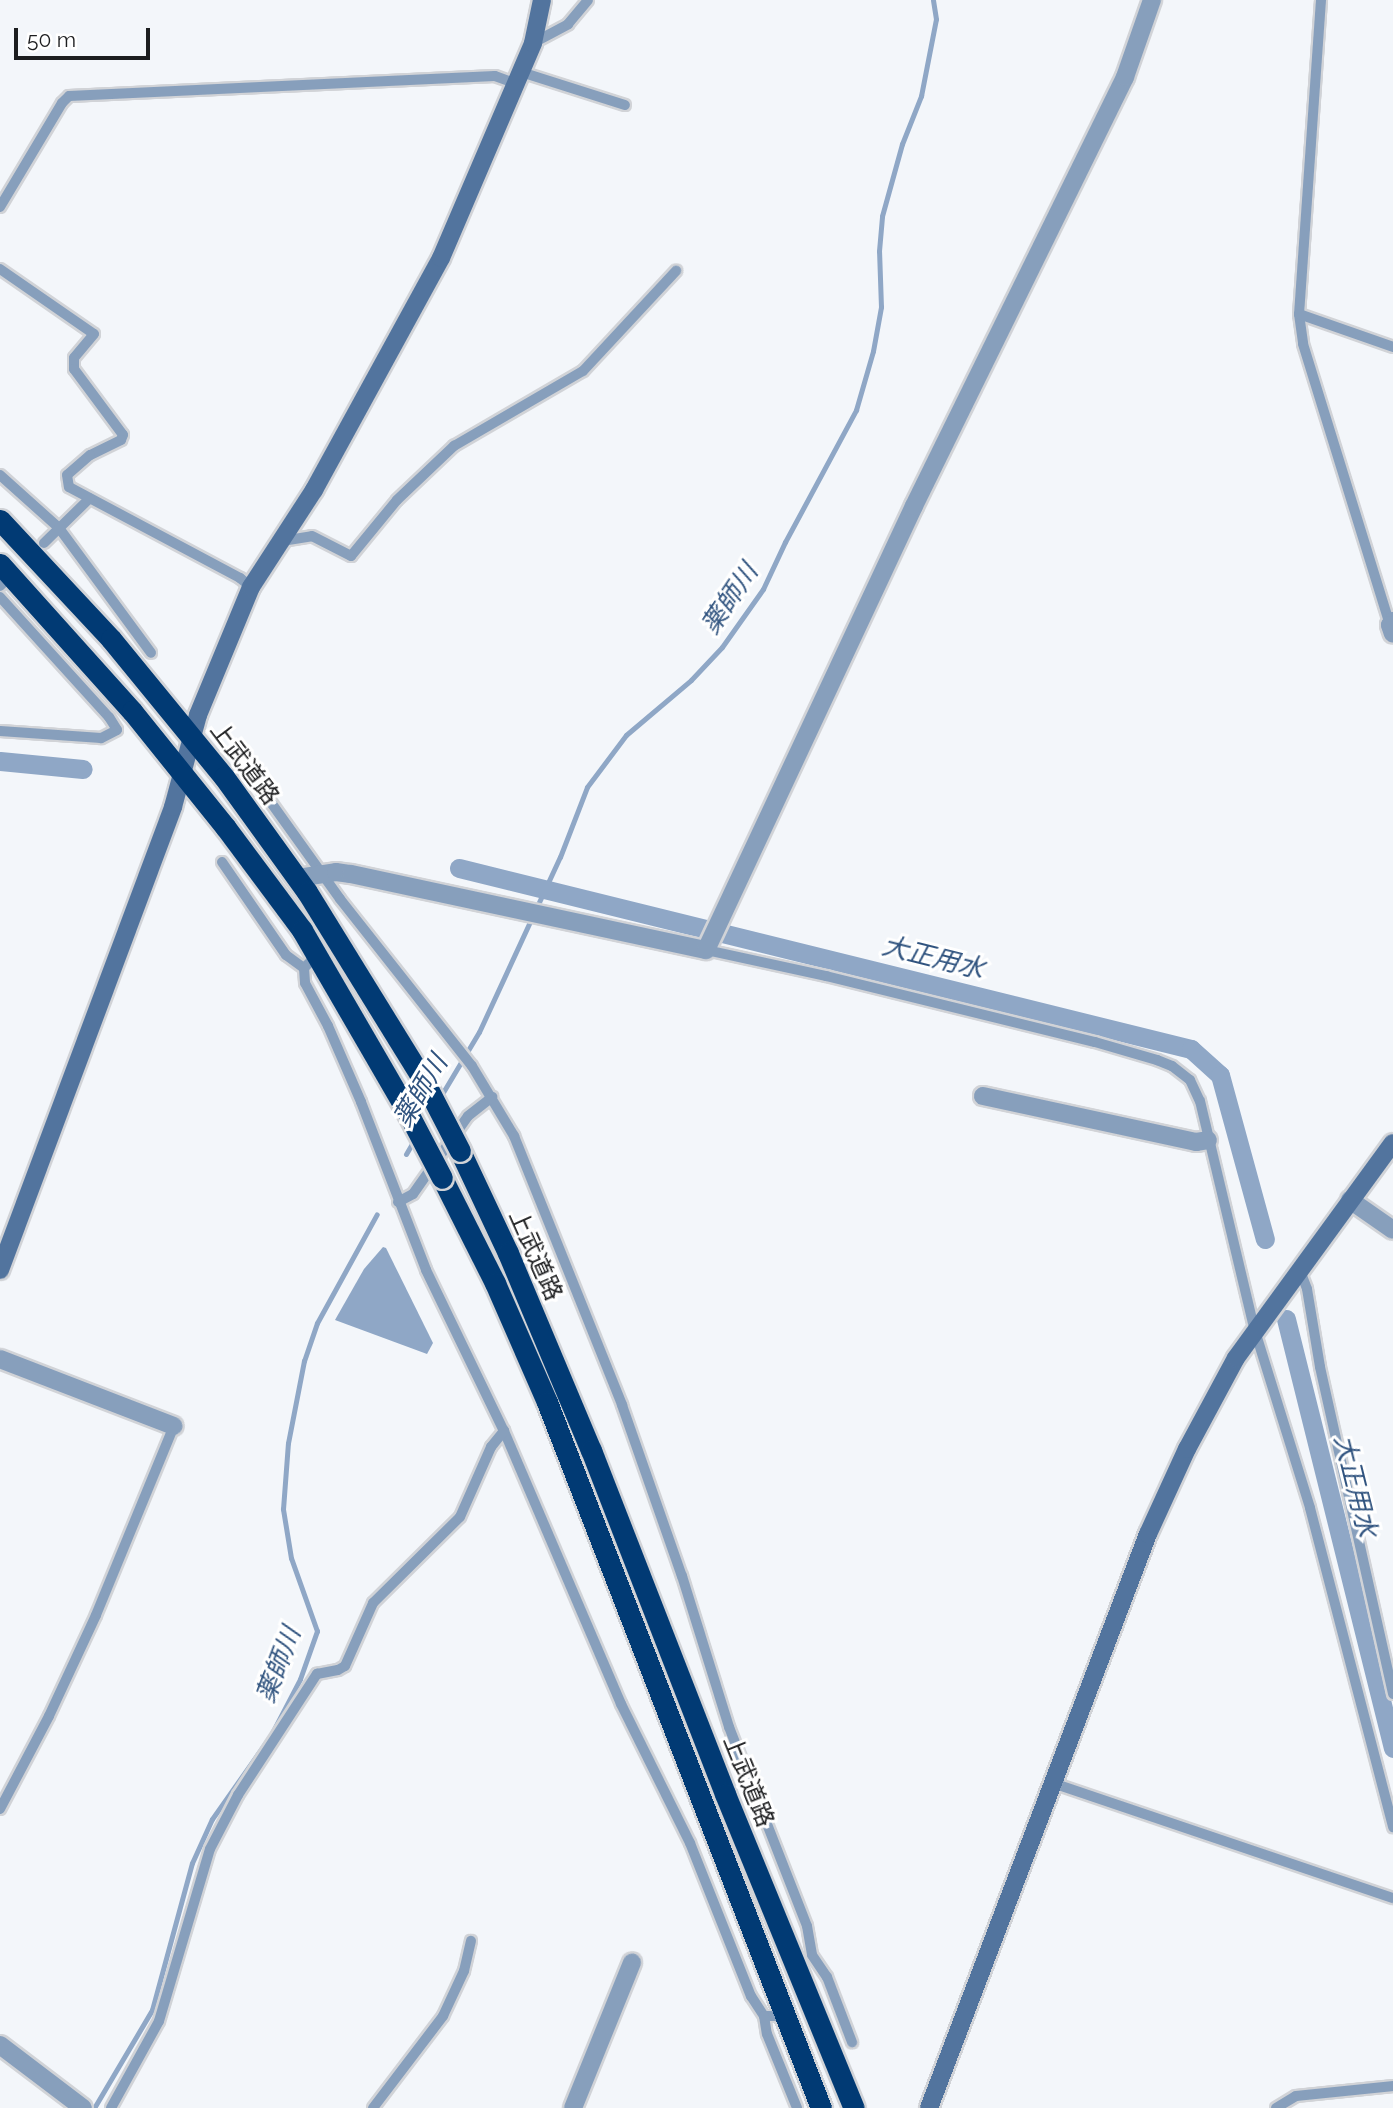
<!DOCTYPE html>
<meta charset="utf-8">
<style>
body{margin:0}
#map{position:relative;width:1393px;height:2108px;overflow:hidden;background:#f3f6fa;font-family:Raleway,"Noto Sans JP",sans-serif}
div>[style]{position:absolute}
.water>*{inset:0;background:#8fa7c6}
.stream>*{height:5px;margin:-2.5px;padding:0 2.5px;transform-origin:2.5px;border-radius:2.5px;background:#8fa7c6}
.canal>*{height:19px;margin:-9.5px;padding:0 9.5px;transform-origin:9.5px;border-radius:9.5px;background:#8fa7c6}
.roads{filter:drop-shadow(2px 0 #d1d3d7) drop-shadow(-2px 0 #d1d3d7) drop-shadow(0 2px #d1d3d7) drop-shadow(0 -2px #d1d3d7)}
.lane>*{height:10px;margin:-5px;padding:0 5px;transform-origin:5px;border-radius:5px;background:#879fbc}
.street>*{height:18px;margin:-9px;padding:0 9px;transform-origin:9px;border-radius:9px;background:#879fbc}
.secondary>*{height:18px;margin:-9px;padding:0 9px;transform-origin:9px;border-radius:9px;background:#52749e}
.highway>*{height:21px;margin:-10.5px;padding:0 10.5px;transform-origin:10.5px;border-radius:10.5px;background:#013a74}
.bridges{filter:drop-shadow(2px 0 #d1d3d7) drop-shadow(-2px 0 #d1d3d7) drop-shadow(0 2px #d1d3d7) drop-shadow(0 -2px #d1d3d7)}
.highway-bridge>*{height:21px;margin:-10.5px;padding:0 10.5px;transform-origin:10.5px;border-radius:10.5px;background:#013a74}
span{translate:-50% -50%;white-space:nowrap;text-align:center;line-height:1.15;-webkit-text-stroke:6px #fff;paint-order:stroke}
.street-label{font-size:24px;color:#1c1d1f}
.water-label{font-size:26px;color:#30537f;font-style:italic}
.scale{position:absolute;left:14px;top:28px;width:136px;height:32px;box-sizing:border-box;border:4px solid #1c1d1f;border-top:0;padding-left:9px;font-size:21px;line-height:24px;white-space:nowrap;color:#1c1d1f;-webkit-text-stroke:5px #fff;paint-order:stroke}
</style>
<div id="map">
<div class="water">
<div style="clip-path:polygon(383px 1247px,386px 1248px,433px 1343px,427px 1354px,335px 1320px,364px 1269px)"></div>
</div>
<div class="stream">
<div style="left:439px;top:1099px;width:78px;rotate:-59.2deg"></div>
<div style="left:479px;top:1032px;width:193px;rotate:-65.2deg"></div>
<div style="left:560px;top:857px;width:75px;rotate:-68.9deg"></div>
<div style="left:587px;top:787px;width:65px;rotate:-53.1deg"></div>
<div style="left:626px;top:735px;width:85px;rotate:-40.2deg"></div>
<div style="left:691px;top:680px;width:45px;rotate:-46.8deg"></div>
<div style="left:722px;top:647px;width:71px;rotate:-54.7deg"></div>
<div style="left:763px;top:589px;width:52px;rotate:-64.9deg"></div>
<div style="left:785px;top:542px;width:150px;rotate:-61.7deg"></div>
<div style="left:856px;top:410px;width:61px;rotate:-73.9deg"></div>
<div style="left:873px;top:351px;width:45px;rotate:-79.7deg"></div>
<div style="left:881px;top:307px;width:56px;rotate:-92deg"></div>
<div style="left:879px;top:251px;width:35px;rotate:-85deg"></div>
<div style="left:882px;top:216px;width:75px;rotate:-74.5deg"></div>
<div style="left:902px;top:144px;width:52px;rotate:-68.4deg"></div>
<div style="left:921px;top:96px;width:78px;rotate:-79deg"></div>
<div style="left:936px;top:19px;width:19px;rotate:-99deg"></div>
<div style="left:406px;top:1154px;width:20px;rotate:-60deg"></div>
<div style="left:94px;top:2108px;width:114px;rotate:-59.4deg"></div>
<div style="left:152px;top:2010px;width:152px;rotate:-74.8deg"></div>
<div style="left:192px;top:1863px;width:48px;rotate:-65.6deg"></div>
<div style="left:212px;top:1819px;width:103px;rotate:-54.9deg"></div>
<div style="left:271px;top:1735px;width:63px;rotate:-62.6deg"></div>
<div style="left:300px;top:1679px;width:51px;rotate:-70.5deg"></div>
<div style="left:317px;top:1631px;width:77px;rotate:-109.6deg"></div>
<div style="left:291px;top:1558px;width:50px;rotate:-99.3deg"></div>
<div style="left:283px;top:1509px;width:66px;rotate:-85.7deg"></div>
<div style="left:288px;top:1443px;width:84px;rotate:-79deg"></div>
<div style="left:304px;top:1361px;width:40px;rotate:-71.1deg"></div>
<div style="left:317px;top:1323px;width:124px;rotate:-61.2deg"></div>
</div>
<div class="canal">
<div style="left:0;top:761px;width:83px;rotate:5.5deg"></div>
<div style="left:459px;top:868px;width:754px;rotate:13.89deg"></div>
<div style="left:1191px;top:1049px;width:39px;rotate:42deg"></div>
<div style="left:1220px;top:1075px;width:170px;rotate:74.7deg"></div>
<div style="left:1286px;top:1319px;width:442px;rotate:76deg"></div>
</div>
<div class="roads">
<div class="lane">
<div style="left:1321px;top:0;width:315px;rotate:94deg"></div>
<div style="left:1299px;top:314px;width:30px;rotate:82deg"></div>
<div style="left:1303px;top:344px;width:294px;rotate:72.8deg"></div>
<div style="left:533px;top:43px;width:40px;rotate:-28deg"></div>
<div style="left:568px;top:24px;width:31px;rotate:-50deg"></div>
<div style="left:521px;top:72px;width:109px;rotate:17.6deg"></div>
<div style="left:0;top:207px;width:121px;rotate:-59.2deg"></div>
<div style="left:62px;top:103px;width:10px;rotate:-45deg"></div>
<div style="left:69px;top:96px;width:426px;rotate:-2.7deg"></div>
<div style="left:495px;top:76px;width:23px;rotate:20deg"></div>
<div style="left:0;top:269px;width:114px;rotate:34.7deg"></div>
<div style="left:94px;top:334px;width:31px;rotate:130deg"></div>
<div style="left:74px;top:358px;width:11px;rotate:90deg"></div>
<div style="left:74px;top:369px;width:82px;rotate:53.4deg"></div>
<div style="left:123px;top:435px;width:5px;rotate:112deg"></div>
<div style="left:121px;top:440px;width:34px;rotate:154deg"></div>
<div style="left:90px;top:455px;width:30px;rotate:139deg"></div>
<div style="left:67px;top:475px;width:12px;rotate:81deg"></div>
<div style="left:69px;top:487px;width:194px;rotate:28deg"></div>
<div style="left:240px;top:578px;width:14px;rotate:39deg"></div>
<div style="left:1299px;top:314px;width:100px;rotate:19.3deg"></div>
<div style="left:0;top:475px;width:79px;rotate:41.9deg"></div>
<div style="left:59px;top:528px;width:155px;rotate:53.6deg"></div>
<div style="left:282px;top:541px;width:30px;rotate:-9deg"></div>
<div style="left:312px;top:536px;width:44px;rotate:27.1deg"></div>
<div style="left:351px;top:556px;width:72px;rotate:-50.6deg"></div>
<div style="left:397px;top:500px;width:79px;rotate:-43.5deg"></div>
<div style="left:454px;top:446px;width:149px;rotate:-30.2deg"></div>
<div style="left:583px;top:371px;width:137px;rotate:-47.1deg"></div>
<div style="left:44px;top:543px;width:64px;rotate:-44.4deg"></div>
<div style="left:0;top:586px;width:3px;rotate:-45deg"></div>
<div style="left:0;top:597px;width:162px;rotate:47.8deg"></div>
<div style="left:109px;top:717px;width:15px;rotate:58deg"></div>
<div style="left:117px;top:730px;width:18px;rotate:153deg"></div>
<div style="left:101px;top:738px;width:101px;rotate:-176deg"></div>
<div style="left:262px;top:790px;width:134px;rotate:54.4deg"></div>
<div style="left:340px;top:899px;width:213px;rotate:51.7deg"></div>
<div style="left:472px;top:1066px;width:82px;rotate:59deg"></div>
<div style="left:514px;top:1136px;width:290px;rotate:68.1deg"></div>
<div style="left:622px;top:1405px;width:181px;rotate:70.7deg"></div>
<div style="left:682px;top:1576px;width:158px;rotate:72.7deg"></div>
<div style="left:729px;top:1727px;width:214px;rotate:68.6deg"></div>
<div style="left:807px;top:1926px;width:29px;rotate:80deg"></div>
<div style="left:812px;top:1955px;width:27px;rotate:56deg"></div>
<div style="left:827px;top:1977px;width:70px;rotate:69deg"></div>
<div style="left:222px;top:862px;width:113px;rotate:55.5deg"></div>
<div style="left:286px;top:955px;width:22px;rotate:36deg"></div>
<div style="left:706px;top:950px;width:123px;rotate:12.2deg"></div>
<div style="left:826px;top:976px;width:277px;rotate:13.8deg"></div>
<div style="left:1095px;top:1042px;width:65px;rotate:16.2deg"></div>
<div style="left:1157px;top:1060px;width:16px;rotate:22deg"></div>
<div style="left:1172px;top:1066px;width:23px;rotate:38deg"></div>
<div style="left:1190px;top:1080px;width:23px;rotate:65deg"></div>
<div style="left:1200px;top:1101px;width:236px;rotate:76.6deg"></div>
<div style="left:1255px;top:1331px;width:185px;rotate:72.7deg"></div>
<div style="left:1310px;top:1508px;width:330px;rotate:75.4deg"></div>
<div style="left:316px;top:956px;width:17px;rotate:135deg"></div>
<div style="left:304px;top:968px;width:15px;rotate:86deg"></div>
<div style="left:305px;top:983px;width:49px;rotate:61.9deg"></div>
<div style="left:328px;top:1026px;width:83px;rotate:66.5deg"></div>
<div style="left:361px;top:1102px;width:180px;rotate:68.8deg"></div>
<div style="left:426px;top:1270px;width:179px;rotate:64.2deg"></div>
<div style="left:504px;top:1431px;width:297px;rotate:66.8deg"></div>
<div style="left:621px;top:1704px;width:155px;rotate:63.6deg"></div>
<div style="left:690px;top:1843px;width:165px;rotate:68.3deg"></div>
<div style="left:751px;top:1996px;width:24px;rotate:57deg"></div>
<div style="left:764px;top:2016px;width:21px"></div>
<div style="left:398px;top:1202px;width:17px;rotate:-28deg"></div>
<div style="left:413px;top:1194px;width:95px;rotate:-54.8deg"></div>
<div style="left:468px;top:1116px;width:31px;rotate:-38deg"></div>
<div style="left:1299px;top:1268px;width:22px;rotate:69deg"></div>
<div style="left:1307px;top:1289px;width:79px;rotate:80.5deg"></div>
<div style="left:1320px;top:1367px;width:335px;rotate:77.4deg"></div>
<div style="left:1053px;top:1783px;width:359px;rotate:18.7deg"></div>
<div style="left:0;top:1809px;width:105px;rotate:-62.2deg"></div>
<div style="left:49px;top:1716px;width:111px;rotate:-65deg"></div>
<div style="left:96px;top:1615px;width:204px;rotate:-67.6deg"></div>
<div style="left:764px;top:2016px;width:18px;rotate:81deg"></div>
<div style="left:767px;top:2034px;width:80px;rotate:67.9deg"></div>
<div style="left:111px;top:2108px;width:99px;rotate:-61.1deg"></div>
<div style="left:159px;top:2021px;width:179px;rotate:-73.5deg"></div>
<div style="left:210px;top:1849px;width:61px;rotate:-62.6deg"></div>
<div style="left:238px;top:1795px;width:145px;rotate:-56.9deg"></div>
<div style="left:317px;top:1674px;width:21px;rotate:-11deg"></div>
<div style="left:338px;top:1670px;width:8px;rotate:-30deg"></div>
<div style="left:345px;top:1666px;width:69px;rotate:-66deg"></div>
<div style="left:373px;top:1603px;width:122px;rotate:-44.7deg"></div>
<div style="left:460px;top:1517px;width:77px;rotate:-66.1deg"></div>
<div style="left:491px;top:1447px;width:21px;rotate:-51deg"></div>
<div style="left:373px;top:2108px;width:116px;rotate:-52.7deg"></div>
<div style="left:443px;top:2016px;width:50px;rotate:-65deg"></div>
<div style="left:464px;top:1971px;width:31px;rotate:-77deg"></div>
<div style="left:1276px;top:2108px;width:23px;rotate:-31deg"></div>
<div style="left:1296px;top:2096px;width:98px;rotate:-5.9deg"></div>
</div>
<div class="street">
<div style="left:1393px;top:621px;width:5px;rotate:127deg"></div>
<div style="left:1390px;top:625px;width:9px;rotate:72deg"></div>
<div style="left:298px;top:878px;width:38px;rotate:-9deg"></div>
<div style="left:336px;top:872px;width:15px;rotate:8deg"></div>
<div style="left:351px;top:874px;width:363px;rotate:12.1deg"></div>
<div style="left:706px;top:950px;width:490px;rotate:-64.9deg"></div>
<div style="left:914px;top:506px;width:478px;rotate:-63.8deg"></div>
<div style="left:1125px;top:77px;width:82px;rotate:-70.7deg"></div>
<div style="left:983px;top:1096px;width:218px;rotate:12.2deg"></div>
<div style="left:1196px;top:1142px;width:12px;rotate:-9deg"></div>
<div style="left:1350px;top:1200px;width:52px;rotate:34.9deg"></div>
<div style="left:0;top:1359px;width:186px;rotate:21.1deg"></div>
<div style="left:0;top:2045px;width:104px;rotate:37.2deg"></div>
<div style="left:573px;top:2108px;width:157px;rotate:-67.9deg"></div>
</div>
<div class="secondary">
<div style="left:0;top:1270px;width:494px;rotate:-69.5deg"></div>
<div style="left:173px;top:807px;width:95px;rotate:-74.8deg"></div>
<div style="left:198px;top:715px;width:139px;rotate:-67.5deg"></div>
<div style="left:251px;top:587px;width:116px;rotate:-57deg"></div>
<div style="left:314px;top:490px;width:264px;rotate:-61.3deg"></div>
<div style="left:441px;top:258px;width:234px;rotate:-66.8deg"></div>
<div style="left:533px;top:43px;width:44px;rotate:-78.2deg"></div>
<div style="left:929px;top:2108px;width:614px;rotate:-69.12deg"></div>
<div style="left:1148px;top:1534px;width:94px;rotate:-65.4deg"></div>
<div style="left:1187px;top:1449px;width:103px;rotate:-61.7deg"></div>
<div style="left:1236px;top:1358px;width:266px;rotate:-53.9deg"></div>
</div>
<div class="highway">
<div style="left:0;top:520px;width:163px;rotate:47deg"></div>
<div style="left:111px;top:639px;width:178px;rotate:50.7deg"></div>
<div style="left:224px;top:777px;width:142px;rotate:54.2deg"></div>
<div style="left:307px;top:892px;width:227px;rotate:58.3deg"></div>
<div style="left:0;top:564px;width:198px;rotate:48.1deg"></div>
<div style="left:132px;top:711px;width:150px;rotate:51.2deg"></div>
<div style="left:226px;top:828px;width:127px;rotate:53.3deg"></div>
<div style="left:302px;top:930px;width:211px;rotate:59.9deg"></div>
<div style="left:460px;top:1151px;width:113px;rotate:64.8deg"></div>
<div style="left:508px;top:1253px;width:214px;rotate:67.2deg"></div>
<div style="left:591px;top:1450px;width:369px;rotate:68.7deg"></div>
<div style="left:725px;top:1794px;width:339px;rotate:67.7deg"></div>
<div style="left:442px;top:1178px;width:118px;rotate:63.2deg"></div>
<div style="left:495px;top:1283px;width:130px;rotate:66.4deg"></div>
<div style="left:547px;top:1402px;width:757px;rotate:68.79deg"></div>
</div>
</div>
<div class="bridges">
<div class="highway-bridge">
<div style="left:426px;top:1085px;width:74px;rotate:62.7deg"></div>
<div style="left:408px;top:1113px;width:73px;rotate:62.4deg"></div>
</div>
</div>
<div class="street-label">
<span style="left:245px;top:763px;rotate:53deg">上武道路</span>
<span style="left:536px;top:1255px;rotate:66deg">上武道路</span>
<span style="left:749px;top:1781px;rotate:68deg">上武道路</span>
</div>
<div class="water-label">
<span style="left:730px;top:599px;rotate:-56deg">薬師川</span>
<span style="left:933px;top:958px;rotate:14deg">大正用水</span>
<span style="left:421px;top:1091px;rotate:-59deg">薬師川</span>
<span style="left:1355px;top:1486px;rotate:76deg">大正用水</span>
<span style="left:279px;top:1665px;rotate:-69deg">薬師川</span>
</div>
<div class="scale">50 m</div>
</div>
